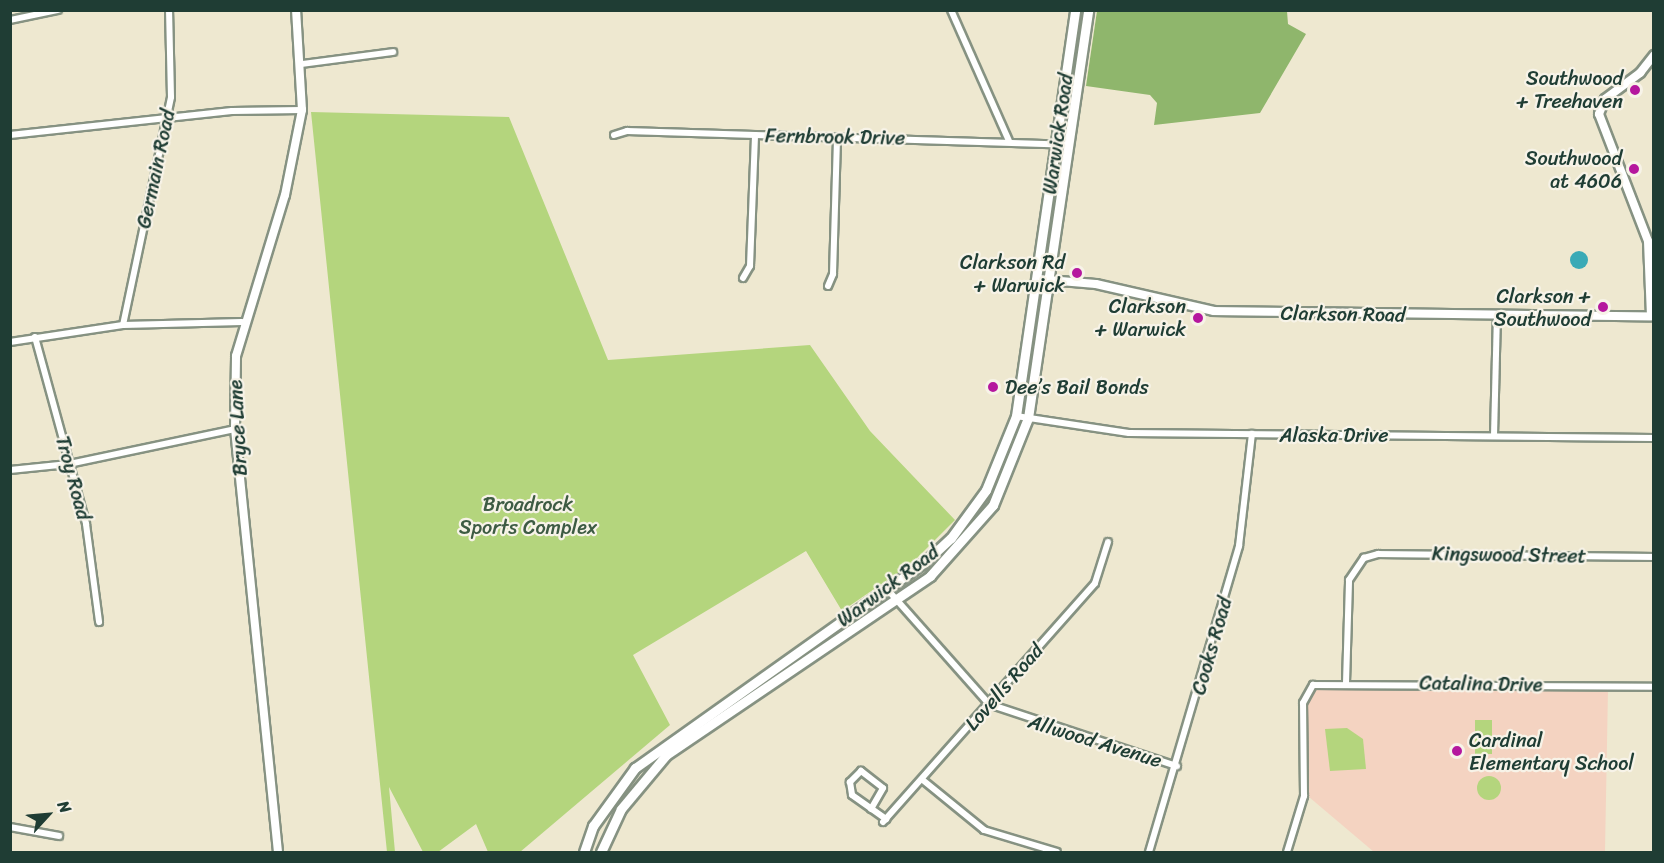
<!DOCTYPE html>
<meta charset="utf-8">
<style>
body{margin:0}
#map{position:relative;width:1664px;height:863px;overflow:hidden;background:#eee8d0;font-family:Sriracha,sans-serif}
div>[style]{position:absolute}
.built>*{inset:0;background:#f4d3c1}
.green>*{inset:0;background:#b4d57d;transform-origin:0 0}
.round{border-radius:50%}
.forest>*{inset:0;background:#8fb66c}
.water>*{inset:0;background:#3aaab6}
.roads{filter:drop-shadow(2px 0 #869282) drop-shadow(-2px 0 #869282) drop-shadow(0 2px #869282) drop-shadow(0 -2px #869282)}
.minor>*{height:6px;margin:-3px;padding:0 3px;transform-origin:3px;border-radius:3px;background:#fff}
.tertiary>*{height:8px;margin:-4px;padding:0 4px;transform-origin:4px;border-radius:4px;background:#fff}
.secondary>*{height:9px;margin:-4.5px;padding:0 4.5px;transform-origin:4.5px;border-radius:4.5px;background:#fff}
.dots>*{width:16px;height:16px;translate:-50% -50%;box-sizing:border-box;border:3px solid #f7f3e8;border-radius:50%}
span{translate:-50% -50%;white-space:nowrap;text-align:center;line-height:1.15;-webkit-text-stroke:4.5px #f7f3e8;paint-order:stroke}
.poi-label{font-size:20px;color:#1f3d34}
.right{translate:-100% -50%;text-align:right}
.left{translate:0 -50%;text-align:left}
.street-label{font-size:20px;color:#1f3d34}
.park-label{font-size:20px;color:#3d5b43}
.frame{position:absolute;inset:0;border:12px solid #1f3d34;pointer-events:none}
.north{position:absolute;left:18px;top:785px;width:60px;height:60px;-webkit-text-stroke:4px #f7f3e8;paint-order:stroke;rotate:64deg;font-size:16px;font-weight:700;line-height:24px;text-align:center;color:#1f3d34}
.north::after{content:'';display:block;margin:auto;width:21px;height:27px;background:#1f3d34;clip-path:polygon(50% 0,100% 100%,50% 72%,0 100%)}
</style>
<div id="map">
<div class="built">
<div style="clip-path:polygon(1323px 686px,1608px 690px,1605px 852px,1374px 852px,1309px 797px,1306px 706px,1310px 693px)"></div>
</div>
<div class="green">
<div style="clip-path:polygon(311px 112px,509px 117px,608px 360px,810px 345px,870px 431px,955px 520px,911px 564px,842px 611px,806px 551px,633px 655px,670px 725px,520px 852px,488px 852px,476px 824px,438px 852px,423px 852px,389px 787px,395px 852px,387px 852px)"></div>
<div style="left:1475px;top:720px;width:17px;height:34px"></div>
<div style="clip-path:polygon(1347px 728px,1363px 739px,1366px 769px,1330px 771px,1325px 729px)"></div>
<div class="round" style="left:1477px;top:776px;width:24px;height:24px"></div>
</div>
<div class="forest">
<div style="clip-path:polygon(1097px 11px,1287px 11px,1288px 24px,1306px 34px,1260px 113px,1154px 125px,1157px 103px,1150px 95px,1086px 86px)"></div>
</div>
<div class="water">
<div class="round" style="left:1570px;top:251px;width:18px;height:18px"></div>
</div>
<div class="roads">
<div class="minor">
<div style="left:951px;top:10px;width:143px;rotate:66.1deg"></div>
<div style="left:10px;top:20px;width:49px;rotate:-11.8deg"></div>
<div style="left:302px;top:64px;width:92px;rotate:-7.5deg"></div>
<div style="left:10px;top:135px;width:223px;rotate:-6.2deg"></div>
<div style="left:232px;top:111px;width:70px;rotate:-0.8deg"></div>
<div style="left:614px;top:135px;width:14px;rotate:-17deg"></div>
<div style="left:627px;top:131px;width:441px;rotate:1.8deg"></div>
<div style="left:743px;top:278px;width:14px;rotate:-60deg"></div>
<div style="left:750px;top:266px;width:131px;rotate:-87.8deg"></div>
<div style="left:828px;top:286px;width:13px;rotate:-67deg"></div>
<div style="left:833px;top:274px;width:137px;rotate:-88.3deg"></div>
<div style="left:123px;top:325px;width:233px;rotate:-78.1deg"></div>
<div style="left:171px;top:97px;width:87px;rotate:-91.3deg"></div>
<div style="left:35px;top:337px;width:194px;rotate:74.7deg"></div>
<div style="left:86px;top:524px;width:99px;rotate:82.4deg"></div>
<div style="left:10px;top:342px;width:114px;rotate:-8.6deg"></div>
<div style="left:123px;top:325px;width:119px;rotate:-1.4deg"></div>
<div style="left:1016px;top:416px;width:114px;rotate:8.6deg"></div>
<div style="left:1129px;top:433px;width:525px;rotate:0.55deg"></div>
<div style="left:1494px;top:436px;width:121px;rotate:-88.6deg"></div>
<div style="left:10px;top:470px;width:59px;rotate:-5.8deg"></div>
<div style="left:69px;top:464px;width:170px;rotate:-11.9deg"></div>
<div style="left:887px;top:589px;width:154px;rotate:48.4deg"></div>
<div style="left:989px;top:704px;width:198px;rotate:18.3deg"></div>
<div style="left:1346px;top:683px;width:103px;rotate:-88.3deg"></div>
<div style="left:1349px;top:580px;width:27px;rotate:-56deg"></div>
<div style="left:1364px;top:558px;width:15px;rotate:-16deg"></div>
<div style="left:1378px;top:554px;width:276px;rotate:0.6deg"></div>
<div style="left:924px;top:781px;width:77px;rotate:39.2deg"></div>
<div style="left:984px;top:830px;width:76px;rotate:16.8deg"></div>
<div style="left:871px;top:809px;width:24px;rotate:-60deg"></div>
<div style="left:883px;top:788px;width:28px;rotate:-142deg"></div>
<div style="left:861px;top:771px;width:16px;rotate:135deg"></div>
<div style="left:850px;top:782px;width:13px;rotate:81deg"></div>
<div style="left:852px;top:795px;width:42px;rotate:35.2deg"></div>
<div style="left:883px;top:822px;width:319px;rotate:-48.4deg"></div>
<div style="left:1095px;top:583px;width:43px;rotate:-72.4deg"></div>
<div style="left:10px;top:827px;width:50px;rotate:10.4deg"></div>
<div style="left:1149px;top:852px;width:319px;rotate:-73.6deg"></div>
<div style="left:1239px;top:546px;width:113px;rotate:-83.4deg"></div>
<div style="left:1287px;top:852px;width:59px;rotate:-73.1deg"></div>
<div style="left:1304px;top:796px;width:93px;rotate:-90.6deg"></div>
<div style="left:1303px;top:703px;width:21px;rotate:-61deg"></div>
<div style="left:1313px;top:685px;width:341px;rotate:0.3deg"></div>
</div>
<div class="tertiary">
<div style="left:1037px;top:279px;width:59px;rotate:4.8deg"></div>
<div style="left:1096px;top:284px;width:121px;rotate:12.9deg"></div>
<div style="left:1214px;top:311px;width:437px;rotate:0.7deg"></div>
<div style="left:1651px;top:316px;width:75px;rotate:-92.3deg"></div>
<div style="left:1648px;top:241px;width:136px;rotate:-111.1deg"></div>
<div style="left:1599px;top:114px;width:16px;rotate:-68deg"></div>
<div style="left:1605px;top:99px;width:44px;rotate:-36.6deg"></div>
<div style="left:1640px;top:73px;width:23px;rotate:-52deg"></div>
<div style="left:278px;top:852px;width:425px;rotate:-95.8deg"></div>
<div style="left:235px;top:429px;width:73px;rotate:-89.2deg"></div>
<div style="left:236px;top:356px;width:168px;rotate:-73.1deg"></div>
<div style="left:285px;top:195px;width:87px;rotate:-78.7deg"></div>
<div style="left:302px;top:110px;width:100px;rotate:-93.4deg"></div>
</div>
<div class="secondary">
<div style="left:584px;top:852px;width:28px;rotate:-71deg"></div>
<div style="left:593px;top:826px;width:72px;rotate:-54.1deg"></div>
<div style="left:635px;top:768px;width:356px;rotate:-35.4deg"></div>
<div style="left:925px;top:562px;width:35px;rotate:-43deg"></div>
<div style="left:951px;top:538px;width:59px;rotate:-53.9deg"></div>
<div style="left:986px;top:490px;width:80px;rotate:-67.9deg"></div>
<div style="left:1016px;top:416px;width:410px;rotate:-81.7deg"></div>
<div style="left:601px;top:852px;width:47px;rotate:-65.1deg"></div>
<div style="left:621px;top:809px;width:70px;rotate:-50.2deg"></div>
<div style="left:666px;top:755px;width:319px;rotate:-34.1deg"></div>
<div style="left:930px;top:576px;width:95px;rotate:-48.4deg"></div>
<div style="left:993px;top:505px;width:94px;rotate:-68.1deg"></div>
<div style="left:1028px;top:418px;width:412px;rotate:-81.6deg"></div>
</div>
</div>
<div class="dots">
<div style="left:1635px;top:90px;background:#b5179e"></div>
<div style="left:1634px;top:169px;background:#b5179e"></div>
<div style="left:1077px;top:273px;background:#b5179e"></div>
<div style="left:1603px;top:307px;background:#b5179e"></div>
<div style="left:1198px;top:318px;background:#b5179e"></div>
<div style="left:993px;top:387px;background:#b5179e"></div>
<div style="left:1457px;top:751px;background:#b5179e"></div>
</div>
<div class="poi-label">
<span class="right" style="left:1623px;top:90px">Southwood<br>+ Treehaven</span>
<span class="right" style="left:1622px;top:170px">Southwood<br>at 4606</span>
<span class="right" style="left:1065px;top:274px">Clarkson Rd<br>+ Warwick</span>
<span class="right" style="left:1591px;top:308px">Clarkson +<br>Southwood</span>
<span class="right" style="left:1186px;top:318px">Clarkson<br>+ Warwick</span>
<span class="left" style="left:1005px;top:387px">Dee’s Bail Bonds</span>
<span class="left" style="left:1469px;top:752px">Cardinal<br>Elementary School</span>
</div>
<div class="street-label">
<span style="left:1058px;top:134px;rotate:-82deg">Warwick Road</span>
<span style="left:835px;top:137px;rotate:1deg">Fernbrook Drive</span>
<span style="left:156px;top:169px;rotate:-78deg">Germain Road</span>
<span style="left:1343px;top:314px;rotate:1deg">Clarkson Road</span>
<span style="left:238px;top:428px;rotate:-93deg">Bryce Lane</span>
<span style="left:1334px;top:435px">Alaska Drive</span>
<span style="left:73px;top:478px;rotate:75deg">Troy Road</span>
<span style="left:1509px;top:555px;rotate:1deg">Kingswood Street</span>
<span style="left:888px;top:586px;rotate:-37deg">Warwick Road</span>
<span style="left:1212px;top:646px;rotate:-74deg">Cooks Road</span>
<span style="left:1481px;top:684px;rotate:1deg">Catalina Drive</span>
<span style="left:1004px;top:687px;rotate:-49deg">Lovells Road</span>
<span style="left:1095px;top:741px;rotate:17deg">Allwood Avenue</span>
</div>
<div class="park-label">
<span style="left:528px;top:516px">Broadrock<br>Sports Complex</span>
</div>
<div class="frame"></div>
<div class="north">N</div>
</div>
